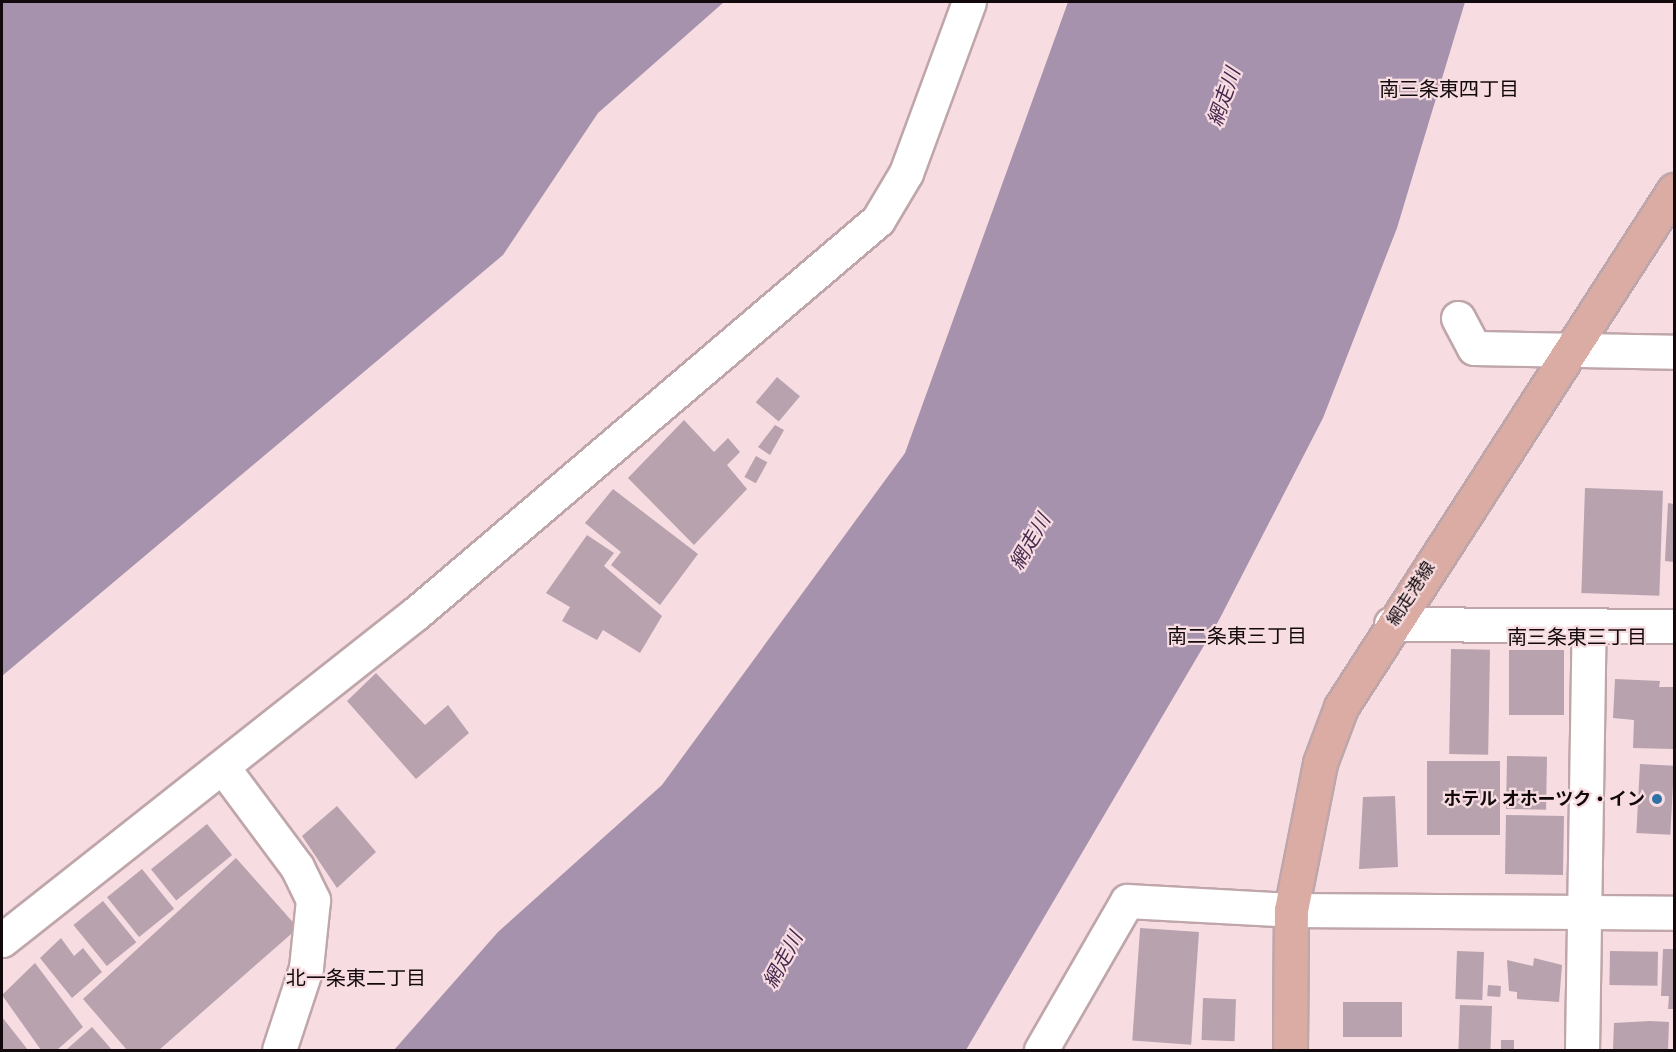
<!DOCTYPE html>
<meta charset="utf-8">
<style>
body{margin:0}
#map{position:relative;width:1676px;height:1052px;overflow:hidden;background:#f7dce1;font-family:"Times New Roman","Noto Sans JP",serif}
div>[style]{position:absolute}
.water>*{inset:0;background:#a692ac}
.building>*{inset:0;background:#b7a2ae;transform-origin:0 0}
.roads{filter:drop-shadow(2px 0 #bfa6aa) drop-shadow(-2px 0 #bfa6aa) drop-shadow(0 2px #bfa6aa) drop-shadow(0 -2px #bfa6aa)}
.minor>*{height:33px;margin:-16.5px;padding:0 16.5px;transform-origin:16.5px;border-radius:16.5px;background:#fff}
.major>*{height:33px;margin:-16.5px;padding:0 16.5px;transform-origin:16.5px;border-radius:16.5px;background:#daaca4}
.dots>*{width:16px;height:16px;translate:-50% -50%;box-sizing:border-box;border:3px solid #f7dce1;border-radius:50%}
span{translate:-50% -50%;white-space:nowrap;text-align:center;line-height:1.15;-webkit-text-stroke:4.5px #f7dce1;paint-order:stroke}
.street-label{font-size:18px;color:#11090b}
.poi-label{font-size:18px;color:#11090b;font-weight:700}
.right{translate:-100% -50%;text-align:right}
.neighbourhood-label{font-size:20px;color:#11090b}
.water-label{font-size:20px;color:#45284e;font-style:italic}
.frame{position:absolute;inset:0;border:3px solid #11090b;pointer-events:none}
</style>
<div id="map">
<div class="water">
<div style="clip-path:polygon(2px 2px,724px 2px,598px 113px,503px 255px,2px 676px)"></div>
<div style="clip-path:polygon(1068px 2px,1465px 2px,1397px 228px,1323px 418px,1219px 620px,966px 1050px,394px 1050px,498px 932px,662px 785px,905px 453px)"></div>
</div>
<div class="building">
<div style="left:777px;top:377px;width:30px;height:33px;rotate:40deg"></div>
<div style="clip-path:polygon(684px 420px,714px 452px,728px 438px,740px 452px,727px 465px,747px 489px,694px 545px,628px 478px)"></div>
<div style="clip-path:polygon(775px 425px,784px 430px,770px 455px,758px 447px)"></div>
<div style="left:756px;top:456px;width:13px;height:24px;rotate:29deg"></div>
<div style="left:1585px;top:488px;width:78px;height:105px;rotate:2deg"></div>
<div style="clip-path:polygon(613px 489px,698px 554px,660px 605px,611px 565px,621px 552px,585px 523px)"></div>
<div style="clip-path:polygon(1668px 503px,1674px 504px,1674px 562px,1665px 561px)"></div>
<div style="clip-path:polygon(587px 535px,614px 553px,604px 566px,662px 616px,640px 653px,603px 630px,597px 640px,562px 621px,570px 607px,546px 593px)"></div>
<div style="left:1451px;top:649px;width:39px;height:105px;rotate:1deg"></div>
<div style="left:1509px;top:650px;width:55px;height:65px"></div>
<div style="clip-path:polygon(376px 673px,425px 725px,448px 705px,469px 733px,416px 779px,347px 701px)"></div>
<div style="clip-path:polygon(1615px 679px,1660px 681px,1659px 687px,1674px 687px,1674px 749px,1633px 748px,1634px 720px,1613px 718px)"></div>
<div style="left:1507px;top:756px;width:40px;height:53px;rotate:1deg"></div>
<div style="left:1427px;top:761px;width:73px;height:74px"></div>
<div style="left:1640px;top:764px;width:34px;height:69px;rotate:3deg"></div>
<div style="clip-path:polygon(1395px 796px,1398px 867px,1359px 869px,1363px 797px)"></div>
<div style="clip-path:polygon(337px 806px,376px 852px,337px 888px,302px 836px)"></div>
<div style="left:1506px;top:815px;width:58px;height:59px;rotate:1deg"></div>
<div style="left:207px;top:824px;width:40px;height:72px;rotate:51deg"></div>
<div style="clip-path:polygon(236px 858px,298px 928px,159px 1050px,127px 1050px,83px 999px)"></div>
<div style="left:142px;top:869px;width:51px;height:45px;rotate:51deg"></div>
<div style="left:103px;top:901px;width:53px;height:38px;rotate:51deg"></div>
<div style="left:1199px;top:932px;width:113px;height:59px;rotate:94deg"></div>
<div style="clip-path:polygon(61px 938px,74px 956px,83px 948px,102px 972px,72px 998px,40px 958px)"></div>
<div style="clip-path:polygon(1663px 949px,1674px 949px,1674px 1009px,1668px 1009px,1669px 996px,1661px 996px)"></div>
<div style="left:1457px;top:951px;width:27px;height:48px;rotate:2deg"></div>
<div style="left:1610px;top:951px;width:48px;height:34px;rotate:1deg"></div>
<div style="clip-path:polygon(1534px 958px,1562px 965px,1559px 1002px,1517px 999px,1517px 992px,1509px 991px,1507px 960px,1533px 966px)"></div>
<div style="clip-path:polygon(35px 963px,83px 1027px,57px 1050px,41px 1050px,2px 995px)"></div>
<div style="left:1488px;top:985px;width:13px;height:11px;rotate:4deg"></div>
<div style="left:1203px;top:998px;width:33px;height:42px;rotate:2deg"></div>
<div style="left:1343px;top:1002px;width:59px;height:35px"></div>
<div style="left:1460px;top:1005px;width:32px;height:45px;rotate:2deg"></div>
<div style="clip-path:polygon(2px 1017px,28px 1050px,2px 1050px)"></div>
<div style="clip-path:polygon(1650px 1021px,1669px 1022px,1668px 1050px,1613px 1050px,1614px 1023px)"></div>
<div style="clip-path:polygon(92px 1027px,112px 1050px,66px 1050px)"></div>
<div style="left:1501px;top:1040px;width:13px;height:10px"></div>
</div>
<div class="roads">
<div class="minor">
<div style="left:1458px;top:318px;width:34px;rotate:62deg"></div>
<div style="left:1474px;top:348px;width:200px;rotate:1.1deg"></div>
<div style="left:1391px;top:624px;width:283px;rotate:0.4deg"></div>
<div style="left:224px;top:769px;width:122px;rotate:53.3deg"></div>
<div style="left:297px;top:867px;width:37px;rotate:64deg"></div>
<div style="left:313px;top:900px;width:68px;rotate:95.9deg"></div>
<div style="left:306px;top:968px;width:86px;rotate:108.2deg"></div>
<div style="left:2px;top:940px;width:526px;rotate:-38.29deg"></div>
<div style="left:415px;top:614px;width:608px;rotate:-40.4deg"></div>
<div style="left:878px;top:220px;width:55px;rotate:-59.2deg"></div>
<div style="left:906px;top:173px;width:182px;rotate:-69.8deg"></div>
<div style="left:1041px;top:1050px;width:172px;rotate:-60deg"></div>
<div style="left:1127px;top:901px;width:164px;rotate:3.1deg"></div>
<div style="left:1291px;top:910px;width:383px;rotate:0.4deg"></div>
<div style="left:1582px;top:1050px;width:424px;rotate:-89.1deg"></div>
</div>
<div class="major">
<div style="left:1290px;top:1050px;width:140px;rotate:-89.6deg"></div>
<div style="left:1291px;top:910px;width:150px;rotate:-78.8deg"></div>
<div style="left:1320px;top:763px;width:60px;rotate:-69.4deg"></div>
<div style="left:1341px;top:707px;width:615px;rotate:-57.21deg"></div>
</div>
</div>
<div class="dots">
<div style="left:1657px;top:799px;background:#2d71a6"></div>
</div>
<div class="street-label">
<span style="left:1411px;top:594px;rotate:-57deg">網走港線</span>
</div>
<div class="poi-label">
<span class="right" style="left:1645px;top:799px">ホテル オホーツク・イン</span>
</div>
<div class="neighbourhood-label">
<span style="left:1449px;top:89px">南三条東四丁目</span>
<span style="left:1237px;top:636px">南二条東三丁目</span>
<span style="left:1577px;top:637px">南三条東三丁目</span>
<span style="left:356px;top:978px">北一条東二丁目</span>
</div>
<div class="water-label">
<span style="left:1224px;top:97px;rotate:-71deg">網走川</span>
<span style="left:1030px;top:542px;rotate:-60deg">網走川</span>
<span style="left:783px;top:960px;rotate:-62deg">網走川</span>
</div>
<div class="frame"></div>
</div>
